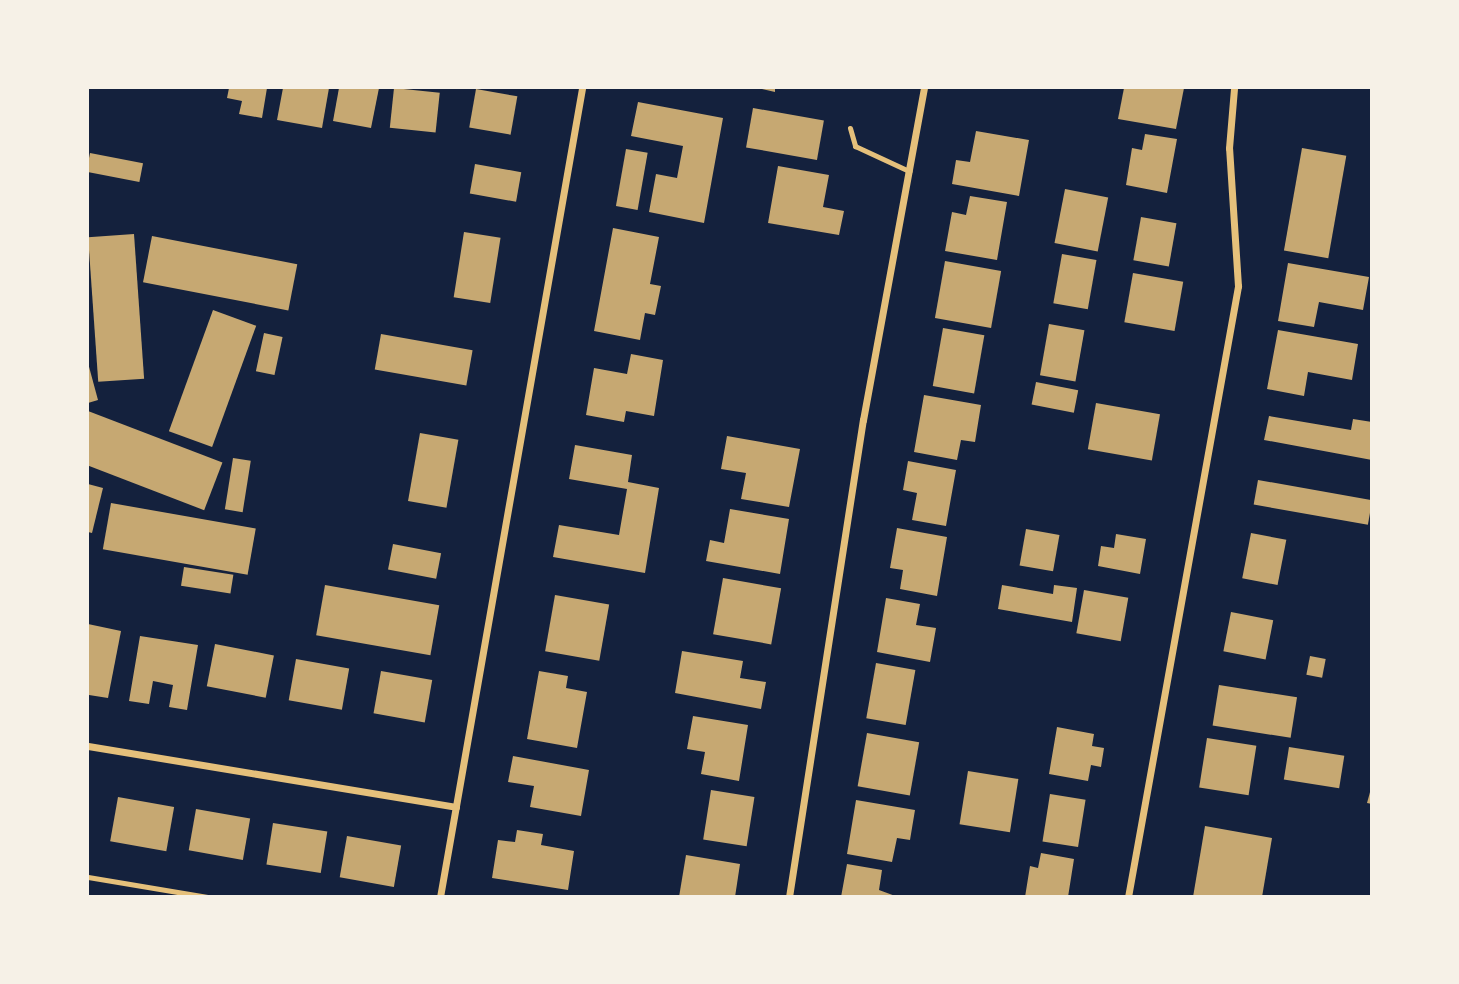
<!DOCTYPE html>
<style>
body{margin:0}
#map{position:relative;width:1459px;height:984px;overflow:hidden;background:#14213d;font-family:"DejaVu Sans",sans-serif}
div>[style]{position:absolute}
.building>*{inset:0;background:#c6a872;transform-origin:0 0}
.service>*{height:5px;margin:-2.5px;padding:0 2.5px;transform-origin:2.5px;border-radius:2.5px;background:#e5c07b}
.minor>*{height:7px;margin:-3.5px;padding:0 3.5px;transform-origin:3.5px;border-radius:3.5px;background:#e5c07b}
span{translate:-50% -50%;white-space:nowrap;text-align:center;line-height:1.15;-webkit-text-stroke:5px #f6f1e7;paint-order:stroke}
.frame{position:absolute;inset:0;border:89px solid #f6f1e7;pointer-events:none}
</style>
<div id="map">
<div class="building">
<div style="clip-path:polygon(229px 88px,267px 88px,262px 118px,239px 114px,242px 101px,227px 98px)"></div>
<div style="clip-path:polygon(283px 88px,329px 88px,322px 128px,277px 120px)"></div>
<div style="clip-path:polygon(339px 88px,379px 88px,371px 128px,333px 121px)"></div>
<div style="left:394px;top:88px;width:46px;height:40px;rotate:6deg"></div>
<div style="clip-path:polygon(758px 88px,775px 88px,775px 92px)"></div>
<div style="clip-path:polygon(1124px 88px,1184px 88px,1176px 129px,1118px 119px)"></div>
<div style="left:476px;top:89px;width:42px;height:39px;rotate:10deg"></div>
<div style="clip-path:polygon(638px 102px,723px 118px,704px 223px,649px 212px,656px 174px,677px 178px,683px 146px,631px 136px)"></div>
<div style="left:753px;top:108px;width:72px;height:40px;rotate:10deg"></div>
<div style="clip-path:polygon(976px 131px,1029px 140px,1019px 196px,952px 184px,956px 160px,970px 162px)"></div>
<div style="clip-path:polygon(1145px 134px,1177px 139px,1167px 193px,1126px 185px,1132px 148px,1142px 150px)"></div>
<div style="left:1302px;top:148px;width:45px;height:104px;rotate:10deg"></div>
<div style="left:626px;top:149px;width:22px;height:58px;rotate:10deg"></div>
<div style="left:90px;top:153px;width:54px;height:19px;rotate:11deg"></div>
<div style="left:475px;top:164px;width:47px;height:30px;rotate:10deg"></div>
<div style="clip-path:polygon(778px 166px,829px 175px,823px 207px,844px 211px,839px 235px,768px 223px)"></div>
<div style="left:1065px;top:189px;width:44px;height:55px;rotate:11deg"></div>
<div style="clip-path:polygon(970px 196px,1007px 202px,997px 260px,945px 251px,952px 212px,966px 215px)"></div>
<div style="left:1141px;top:217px;width:36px;height:44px;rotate:10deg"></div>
<div style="clip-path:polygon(613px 228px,659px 237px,650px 284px,661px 286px,655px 315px,645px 313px,640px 340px,594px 331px)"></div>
<div style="left:464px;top:232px;width:37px;height:66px;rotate:9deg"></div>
<div style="left:134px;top:234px;width:145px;height:46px;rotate:86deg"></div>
<div style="left:152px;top:236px;width:148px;height:47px;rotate:11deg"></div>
<div style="left:1062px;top:254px;width:35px;height:50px;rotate:10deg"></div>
<div style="left:945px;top:261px;width:57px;height:58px;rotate:10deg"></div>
<div style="clip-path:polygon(1288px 263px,1369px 277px,1363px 310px,1319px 302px,1314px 327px,1278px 321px)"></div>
<div style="left:1133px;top:273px;width:51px;height:50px;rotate:10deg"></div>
<div style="left:213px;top:310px;width:46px;height:129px;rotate:20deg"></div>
<div style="left:1049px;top:324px;width:36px;height:52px;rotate:10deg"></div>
<div style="left:943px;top:328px;width:42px;height:59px;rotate:10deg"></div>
<div style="clip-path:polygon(1278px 330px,1358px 344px,1352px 380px,1308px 372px,1304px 396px,1267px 389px)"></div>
<div style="left:264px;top:333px;width:19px;height:39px;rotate:12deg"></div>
<div style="left:381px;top:334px;width:93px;height:36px;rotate:10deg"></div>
<div style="clip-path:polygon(631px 354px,663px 360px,654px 416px,626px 411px,624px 422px,586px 415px,594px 368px,627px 374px)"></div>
<div style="clip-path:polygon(88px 363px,98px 400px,88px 403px)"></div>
<div style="left:1036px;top:382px;width:43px;height:23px;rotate:11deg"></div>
<div style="clip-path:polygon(924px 395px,981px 405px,975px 442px,961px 440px,957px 460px,914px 452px)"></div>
<div style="left:1096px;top:403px;width:65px;height:47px;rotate:10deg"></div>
<div style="left:88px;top:411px;width:144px;height:51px;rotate:21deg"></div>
<div style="clip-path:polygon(1269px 416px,1351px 430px,1353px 419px,1372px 422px,1372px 460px,1264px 440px)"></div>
<div style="left:420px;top:433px;width:39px;height:69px;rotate:10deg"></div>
<div style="clip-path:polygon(727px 436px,800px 449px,789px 507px,741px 499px,746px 473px,721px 469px)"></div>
<div style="clip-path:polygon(575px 445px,632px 455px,628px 482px,659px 488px,645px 573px,553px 557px,559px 525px,619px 535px,627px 489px,569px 479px)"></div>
<div style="left:233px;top:458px;width:18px;height:52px;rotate:9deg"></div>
<div style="clip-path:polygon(908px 461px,956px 470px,946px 526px,912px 520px,917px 493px,903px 490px)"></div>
<div style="left:1258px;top:480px;width:116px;height:25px;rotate:10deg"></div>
<div style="clip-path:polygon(88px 484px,103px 488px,92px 533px,88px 532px)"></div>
<div style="left:111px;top:503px;width:147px;height:47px;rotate:10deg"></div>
<div style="clip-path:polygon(730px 509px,789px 519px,780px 574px,706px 561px,710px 540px,724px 543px)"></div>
<div style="clip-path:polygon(897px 528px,947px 537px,937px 596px,900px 589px,903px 570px,890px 568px)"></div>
<div style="left:1026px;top:529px;width:34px;height:37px;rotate:10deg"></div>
<div style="left:1251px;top:533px;width:36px;height:46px;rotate:11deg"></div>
<div style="clip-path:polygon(1116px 534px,1146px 539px,1140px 574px,1098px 566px,1101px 546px,1114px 548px)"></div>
<div style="left:393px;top:544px;width:49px;height:26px;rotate:11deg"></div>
<div style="left:184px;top:567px;width:50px;height:19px;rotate:9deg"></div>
<div style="left:723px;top:578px;width:59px;height:57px;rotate:10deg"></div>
<div style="left:325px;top:585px;width:116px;height:51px;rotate:10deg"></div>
<div style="clip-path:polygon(1002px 585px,1053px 594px,1054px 585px,1077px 588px,1072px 622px,998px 609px)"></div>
<div style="left:1084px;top:590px;width:45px;height:44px;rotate:10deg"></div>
<div style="left:555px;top:595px;width:55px;height:57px;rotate:10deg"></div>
<div style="clip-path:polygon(886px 598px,920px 604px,916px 625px,936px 628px,930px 662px,877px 652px)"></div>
<div style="left:1231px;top:612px;width:43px;height:40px;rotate:11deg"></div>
<div style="clip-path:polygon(88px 624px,121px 631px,108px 698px,89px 695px)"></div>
<div style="clip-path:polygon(140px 636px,198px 645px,187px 710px,169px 707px,173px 685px,153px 681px,149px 704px,129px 701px)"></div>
<div style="left:215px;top:644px;width:60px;height:43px;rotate:11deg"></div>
<div style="clip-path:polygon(682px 651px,743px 661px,740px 678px,766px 682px,761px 709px,675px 693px)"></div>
<div style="left:1310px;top:656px;width:16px;height:19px;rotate:11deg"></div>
<div style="left:296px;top:659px;width:54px;height:42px;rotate:10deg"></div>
<div style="left:876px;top:663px;width:40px;height:56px;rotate:10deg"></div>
<div style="left:381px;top:671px;width:52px;height:43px;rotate:10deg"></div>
<div style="clip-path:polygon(539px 671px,568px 676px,566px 688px,587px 692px,577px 748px,527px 739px)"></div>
<div style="left:1219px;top:685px;width:79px;height:41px;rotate:9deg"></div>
<div style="clip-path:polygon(693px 716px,748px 725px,739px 781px,701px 774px,705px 752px,687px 749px)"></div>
<div style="clip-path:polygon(1057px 727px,1094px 734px,1092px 746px,1104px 748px,1101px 767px,1091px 765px,1088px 781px,1049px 774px)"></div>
<div style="left:867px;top:733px;width:53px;height:54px;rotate:10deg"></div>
<div style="left:1207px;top:738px;width:50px;height:50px;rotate:9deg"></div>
<div style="left:1289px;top:747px;width:56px;height:33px;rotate:9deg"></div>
<div style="clip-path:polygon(513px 756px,589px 770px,581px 816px,530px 807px,534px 786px,508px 782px)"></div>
<div style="left:968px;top:771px;width:51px;height:54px;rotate:9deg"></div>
<div style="clip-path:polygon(1372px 785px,1372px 804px,1367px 803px)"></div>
<div style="left:711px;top:790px;width:44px;height:50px;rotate:9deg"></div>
<div style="left:1050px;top:794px;width:36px;height:48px;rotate:9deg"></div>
<div style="left:118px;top:797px;width:57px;height:45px;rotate:10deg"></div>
<div style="clip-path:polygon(856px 800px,915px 810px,910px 840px,897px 838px,892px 862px,847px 854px)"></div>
<div style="left:196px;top:809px;width:55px;height:42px;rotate:10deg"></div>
<div style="left:273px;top:823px;width:55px;height:42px;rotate:9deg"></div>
<div style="clip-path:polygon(1205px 826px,1272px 838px,1262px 897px,1193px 897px)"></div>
<div style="clip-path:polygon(517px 830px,543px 834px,541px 845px,574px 851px,568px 890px,492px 878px,498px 840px,515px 842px)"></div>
<div style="left:347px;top:836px;width:55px;height:42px;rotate:10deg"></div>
<div style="clip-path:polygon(1041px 853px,1074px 859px,1068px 897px,1025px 897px,1030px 866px,1038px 868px)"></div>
<div style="clip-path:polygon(686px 855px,740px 864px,735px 897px,679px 897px)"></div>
<div style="clip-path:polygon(847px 864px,882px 870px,879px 890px,898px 897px,841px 897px)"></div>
</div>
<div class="service">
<div style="left:850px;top:128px;width:19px;rotate:74deg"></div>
<div style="left:855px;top:146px;width:60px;rotate:24.8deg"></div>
<div style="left:88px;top:877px;width:121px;rotate:9.5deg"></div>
</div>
<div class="minor">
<div style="left:88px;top:746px;width:373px;rotate:9.4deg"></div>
<div style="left:440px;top:897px;width:821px;rotate:-80.04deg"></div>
<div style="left:789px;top:897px;width:483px;rotate:-81.2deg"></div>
<div style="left:863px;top:420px;width:338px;rotate:-79.6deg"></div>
<div style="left:1128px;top:897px;width:621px;rotate:-79.79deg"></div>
<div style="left:1238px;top:286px;width:138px;rotate:-93.7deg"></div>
<div style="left:1229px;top:148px;width:60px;rotate:-85.2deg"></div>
</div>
<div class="frame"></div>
</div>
